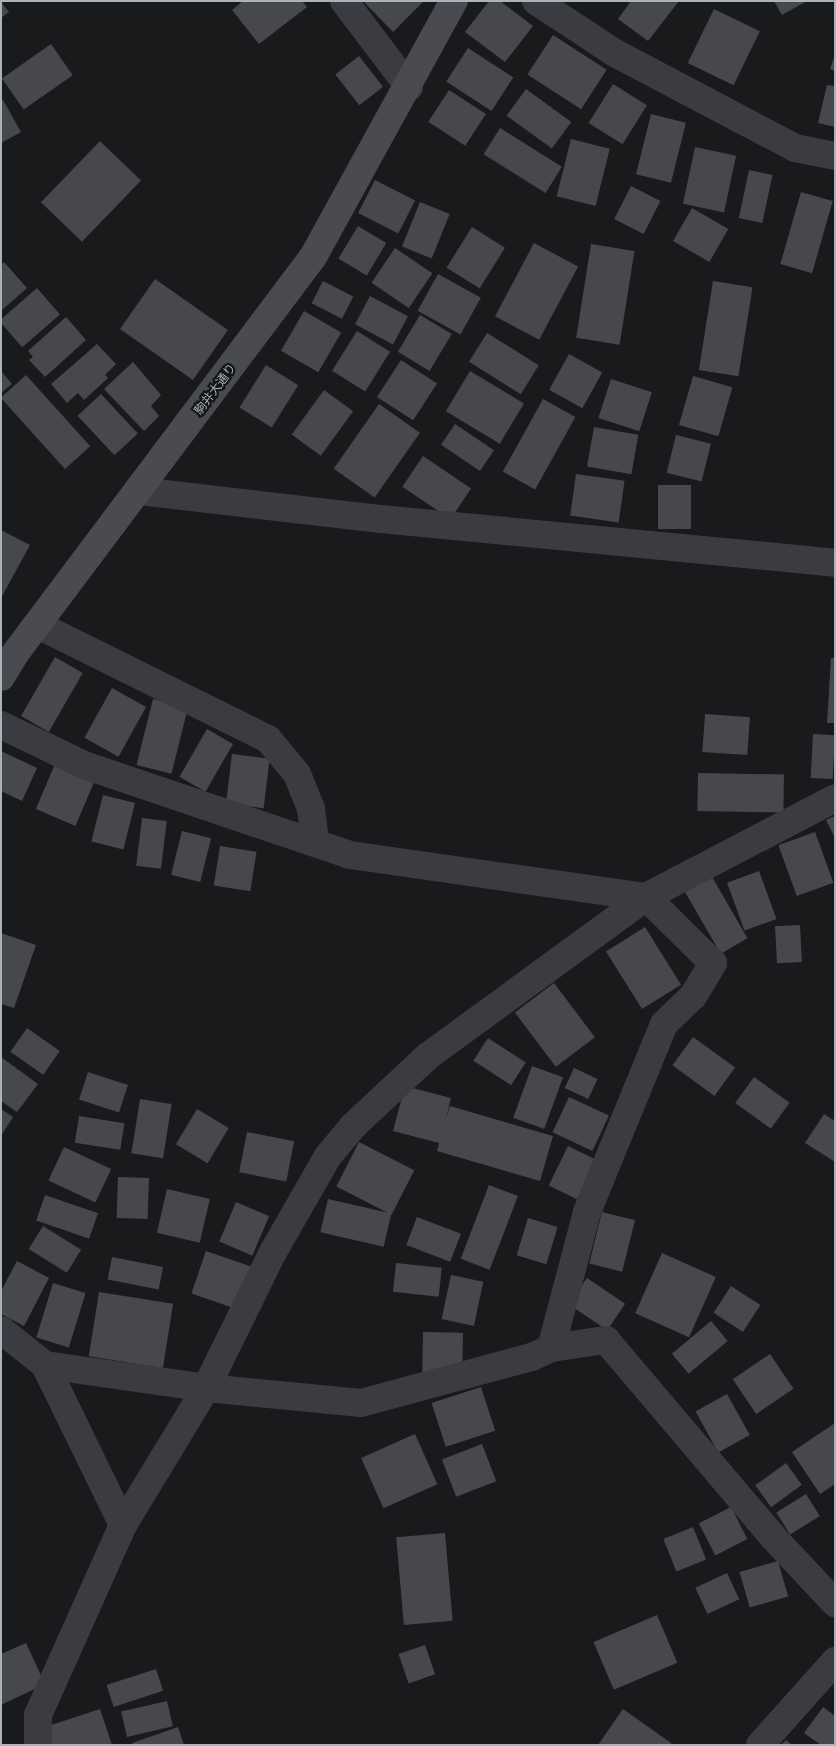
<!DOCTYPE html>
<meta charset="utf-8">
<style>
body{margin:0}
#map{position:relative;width:836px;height:1746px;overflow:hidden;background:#191a1c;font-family:Mulish,"Noto Sans JP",sans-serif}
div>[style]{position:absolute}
.building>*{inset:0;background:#46484c;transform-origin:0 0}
.street>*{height:28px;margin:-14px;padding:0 14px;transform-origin:14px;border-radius:14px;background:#3b3c41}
.secondary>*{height:28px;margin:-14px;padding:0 14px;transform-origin:14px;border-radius:14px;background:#494b50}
span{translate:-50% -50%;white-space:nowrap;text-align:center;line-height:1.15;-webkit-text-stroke:4.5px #141517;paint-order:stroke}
.street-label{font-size:12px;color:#acb2bb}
.frame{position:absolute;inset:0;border:2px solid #acb2bb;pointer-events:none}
</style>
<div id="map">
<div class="building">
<div style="clip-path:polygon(243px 1px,302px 1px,307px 7px,259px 44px,232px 10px)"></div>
<div style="clip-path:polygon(363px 1px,424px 1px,393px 32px)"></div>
<div style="clip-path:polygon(489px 1px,500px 1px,533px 26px,505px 62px,465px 32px)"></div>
<div style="clip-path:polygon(631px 1px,679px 1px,648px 41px,618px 19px)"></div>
<div style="clip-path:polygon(774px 1px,807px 1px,782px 15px)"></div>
<div style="clip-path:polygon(1px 2px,9px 12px,1px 18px)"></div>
<div style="left:714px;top:9px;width:51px;height:60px;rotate:26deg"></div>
<div style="left:553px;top:35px;width:64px;height:47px;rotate:33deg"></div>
<div style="left:51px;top:44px;width:38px;height:60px;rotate:55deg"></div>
<div style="left:468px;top:48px;width:54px;height:40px;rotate:33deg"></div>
<div style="clip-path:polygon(835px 55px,835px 71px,830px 69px)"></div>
<div style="left:359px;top:56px;width:39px;height:30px;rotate:52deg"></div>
<div style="left:613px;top:84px;width:40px;height:46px;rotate:32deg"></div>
<div style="clip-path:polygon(827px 85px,835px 86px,835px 127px,818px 123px)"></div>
<div style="left:526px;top:89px;width:56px;height:33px;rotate:36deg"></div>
<div style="left:449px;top:90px;width:44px;height:38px;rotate:33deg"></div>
<div style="clip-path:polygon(3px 100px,21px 132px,1px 143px,1px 101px)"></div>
<div style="left:651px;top:114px;width:36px;height:62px;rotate:14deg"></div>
<div style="left:500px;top:128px;width:73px;height:31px;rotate:32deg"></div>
<div style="left:571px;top:139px;width:40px;height:59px;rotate:14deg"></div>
<div style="left:100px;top:141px;width:57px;height:85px;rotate:44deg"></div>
<div style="left:695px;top:147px;width:42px;height:58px;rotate:12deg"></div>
<div style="left:749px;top:170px;width:24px;height:49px;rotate:12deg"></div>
<div style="left:375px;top:180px;width:45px;height:37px;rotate:27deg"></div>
<div style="left:631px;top:186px;width:33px;height:37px;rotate:27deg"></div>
<div style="left:801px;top:192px;width:33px;height:75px;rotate:16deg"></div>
<div style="left:420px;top:202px;width:32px;height:48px;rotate:22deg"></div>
<div style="left:692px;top:208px;width:42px;height:38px;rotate:30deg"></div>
<div style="left:358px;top:226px;width:33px;height:38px;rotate:31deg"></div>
<div style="left:472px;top:227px;width:39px;height:48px;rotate:32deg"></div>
<div style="left:534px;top:243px;width:50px;height:83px;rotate:28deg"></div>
<div style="left:591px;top:244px;width:44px;height:95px;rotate:9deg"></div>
<div style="left:395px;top:248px;width:45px;height:42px;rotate:34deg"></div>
<div style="clip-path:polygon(4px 262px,27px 288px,1px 311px,1px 265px)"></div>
<div style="left:438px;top:274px;width:49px;height:42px;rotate:29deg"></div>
<div style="left:155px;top:279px;width:89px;height:61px;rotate:35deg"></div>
<div style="left:323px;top:281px;width:34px;height:25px;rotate:27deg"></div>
<div style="left:713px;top:281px;width:40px;height:90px;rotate:9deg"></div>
<div style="left:37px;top:288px;width:35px;height:50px;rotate:49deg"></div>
<div style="left:370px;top:296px;width:43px;height:32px;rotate:28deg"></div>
<div style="left:304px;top:311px;width:43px;height:46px;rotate:30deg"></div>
<div style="left:420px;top:315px;width:37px;height:43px;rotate:31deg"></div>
<div style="clip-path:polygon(66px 317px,86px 340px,45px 377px,29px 360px,33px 357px,28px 351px)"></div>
<div style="left:357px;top:331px;width:39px;height:47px;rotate:32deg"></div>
<div style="left:487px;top:333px;width:61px;height:34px;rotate:32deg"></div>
<div style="clip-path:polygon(97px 344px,116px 364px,105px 375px,108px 378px,84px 400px,78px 393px,67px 403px,51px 384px)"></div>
<div style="left:569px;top:354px;width:38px;height:41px;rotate:29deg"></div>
<div style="left:401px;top:360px;width:43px;height:44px;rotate:33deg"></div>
<div style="clip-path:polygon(133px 362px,161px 395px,151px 406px,159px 416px,144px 431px,104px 389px)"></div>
<div style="left:266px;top:365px;width:38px;height:50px;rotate:32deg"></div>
<div style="clip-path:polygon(1px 371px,12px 384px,1px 393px)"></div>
<div style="left:470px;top:371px;width:63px;height:47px;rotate:31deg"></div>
<div style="left:26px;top:375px;width:96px;height:34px;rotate:48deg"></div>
<div style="left:693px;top:376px;width:41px;height:51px;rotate:16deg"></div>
<div style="left:611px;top:379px;width:43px;height:41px;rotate:18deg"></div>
<div style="left:324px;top:390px;width:36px;height:55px;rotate:36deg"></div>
<div style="left:101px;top:394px;width:54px;height:32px;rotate:47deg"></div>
<div style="left:543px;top:399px;width:37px;height:83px;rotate:29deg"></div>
<div style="left:379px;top:404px;width:50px;height:79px;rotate:35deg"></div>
<div style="left:455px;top:424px;width:47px;height:25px;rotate:34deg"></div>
<div style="left:594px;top:427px;width:45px;height:40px;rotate:10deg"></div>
<div style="left:676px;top:435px;width:36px;height:39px;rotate:14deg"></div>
<div style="left:423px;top:456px;width:58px;height:37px;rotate:34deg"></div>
<div style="left:576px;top:474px;width:49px;height:42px;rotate:8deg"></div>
<div style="left:658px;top:485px;width:33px;height:44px"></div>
<div style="clip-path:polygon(1px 530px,30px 545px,1px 598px)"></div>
<div style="left:55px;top:657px;width:32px;height:68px;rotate:30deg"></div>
<div style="clip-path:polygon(831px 658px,835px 658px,835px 723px,827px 723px)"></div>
<div style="left:112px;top:688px;width:39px;height:57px;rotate:29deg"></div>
<div style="left:153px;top:699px;width:36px;height:68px;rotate:14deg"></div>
<div style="left:705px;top:714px;width:45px;height:38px;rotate:4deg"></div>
<div style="left:207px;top:729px;width:30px;height:55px;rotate:30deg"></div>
<div style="left:813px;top:734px;width:22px;height:44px;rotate:3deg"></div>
<div style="clip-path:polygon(1px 751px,37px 768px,22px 801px,1px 791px)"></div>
<div style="left:232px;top:754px;width:38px;height:50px;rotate:7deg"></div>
<div style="left:55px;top:764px;width:43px;height:49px;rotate:23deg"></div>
<div style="left:698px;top:773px;width:86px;height:38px;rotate:1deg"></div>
<div style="left:103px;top:795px;width:33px;height:48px;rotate:14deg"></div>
<div style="clip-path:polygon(835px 816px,835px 838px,826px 820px)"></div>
<div style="left:142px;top:818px;width:25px;height:48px;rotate:7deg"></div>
<div style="left:182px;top:831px;width:30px;height:45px;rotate:14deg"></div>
<div style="left:815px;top:832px;width:54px;height:39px;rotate:70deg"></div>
<div style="left:220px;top:846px;width:37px;height:40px;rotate:9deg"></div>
<div style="left:759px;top:871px;width:51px;height:34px;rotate:70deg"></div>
<div style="left:711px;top:875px;width:73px;height:31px;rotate:60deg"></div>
<div style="left:800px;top:925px;width:37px;height:25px;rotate:87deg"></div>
<div style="left:645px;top:927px;width:68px;height:46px;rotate:58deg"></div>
<div style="clip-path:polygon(1px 933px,36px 945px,14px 1008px,1px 1004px)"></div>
<div style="left:554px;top:983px;width:68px;height:49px;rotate:53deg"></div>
<div style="left:27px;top:1028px;width:40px;height:29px;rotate:35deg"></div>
<div style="left:693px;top:1037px;width:52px;height:35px;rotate:36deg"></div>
<div style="left:488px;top:1038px;width:45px;height:27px;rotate:33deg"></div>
<div style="clip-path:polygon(1px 1057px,38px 1084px,17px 1112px,1px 1101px)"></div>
<div style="left:532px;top:1066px;width:33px;height:55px;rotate:20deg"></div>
<div style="left:574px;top:1068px;width:26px;height:22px;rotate:25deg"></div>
<div style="left:88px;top:1072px;width:42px;height:29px;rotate:18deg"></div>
<div style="left:754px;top:1077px;width:44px;height:32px;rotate:36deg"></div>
<div style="clip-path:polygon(405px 1086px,451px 1098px,446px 1119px,450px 1106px,553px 1136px,540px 1181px,437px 1151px,439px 1143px,393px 1131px)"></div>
<div style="left:569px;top:1097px;width:44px;height:39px;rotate:25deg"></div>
<div style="left:140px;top:1099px;width:32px;height:55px;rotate:9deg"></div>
<div style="clip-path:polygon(1px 1109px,13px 1117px,1px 1136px)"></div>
<div style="left:197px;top:1109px;width:37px;height:41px;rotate:31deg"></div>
<div style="clip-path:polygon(824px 1114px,835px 1121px,835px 1162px,805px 1143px)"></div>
<div style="left:79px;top:1116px;width:46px;height:27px;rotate:9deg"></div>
<div style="left:247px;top:1132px;width:48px;height:41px;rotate:11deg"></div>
<div style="left:359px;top:1142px;width:62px;height:50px;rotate:27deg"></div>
<div style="left:568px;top:1146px;width:41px;height:44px;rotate:26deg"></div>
<div style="left:64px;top:1147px;width:52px;height:37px;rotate:25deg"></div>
<div style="left:118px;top:1177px;width:31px;height:41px;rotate:2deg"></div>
<div style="left:489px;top:1185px;width:31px;height:79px;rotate:21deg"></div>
<div style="left:167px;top:1189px;width:44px;height:45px;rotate:13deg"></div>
<div style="left:45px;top:1195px;width:56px;height:27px;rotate:19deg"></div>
<div style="left:328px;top:1199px;width:65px;height:34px;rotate:13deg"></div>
<div style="left:236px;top:1202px;width:36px;height:43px;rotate:23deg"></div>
<div style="left:602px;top:1212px;width:34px;height:53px;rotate:14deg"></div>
<div style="left:417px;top:1217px;width:47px;height:30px;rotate:21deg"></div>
<div style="left:528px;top:1218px;width:31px;height:39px;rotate:17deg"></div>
<div style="left:43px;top:1226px;width:45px;height:27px;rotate:32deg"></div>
<div style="left:206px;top:1251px;width:50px;height:45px;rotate:19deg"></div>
<div style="left:662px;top:1253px;width:59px;height:66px;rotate:24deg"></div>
<div style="left:112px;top:1257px;width:52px;height:23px;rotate:11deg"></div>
<div style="clip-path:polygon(17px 1261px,49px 1278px,24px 1326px,1px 1314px,1px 1291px)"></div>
<div style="left:396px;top:1263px;width:46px;height:29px;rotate:6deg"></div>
<div style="left:451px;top:1275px;width:33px;height:45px;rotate:12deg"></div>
<div style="left:587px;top:1278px;width:46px;height:32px;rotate:34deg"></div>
<div style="left:53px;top:1283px;width:34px;height:57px;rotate:17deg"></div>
<div style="left:731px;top:1286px;width:35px;height:32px;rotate:33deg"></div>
<div style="left:99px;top:1292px;width:75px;height:65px;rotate:9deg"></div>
<div style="left:711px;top:1321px;width:26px;height:51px;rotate:50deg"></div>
<div style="left:423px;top:1332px;width:40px;height:41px;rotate:1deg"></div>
<div style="left:770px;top:1354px;width:42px;height:45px;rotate:56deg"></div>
<div style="left:481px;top:1387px;width:46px;height:52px;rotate:72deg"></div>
<div style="left:727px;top:1394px;width:47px;height:36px;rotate:61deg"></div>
<div style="clip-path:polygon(835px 1423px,835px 1484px,820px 1494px,792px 1452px)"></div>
<div style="left:415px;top:1434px;width:55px;height:59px;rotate:66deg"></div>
<div style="left:482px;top:1444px;width:40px;height:43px;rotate:69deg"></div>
<div style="left:786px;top:1463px;width:27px;height:38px;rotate:54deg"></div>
<div style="left:806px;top:1494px;width:26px;height:35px;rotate:58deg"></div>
<div style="left:731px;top:1507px;width:36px;height:36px;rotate:63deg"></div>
<div style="left:693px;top:1527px;width:35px;height:32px;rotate:68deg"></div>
<div style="left:445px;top:1533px;width:88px;height:49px;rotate:85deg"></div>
<div style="left:778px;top:1561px;width:37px;height:40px;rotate:74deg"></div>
<div style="left:727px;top:1573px;width:29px;height:35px;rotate:65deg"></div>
<div style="left:657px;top:1615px;width:52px;height:69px;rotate:67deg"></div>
<div style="clip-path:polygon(26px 1643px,45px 1684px,1px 1705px,1px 1654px)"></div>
<div style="left:425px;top:1645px;width:31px;height:28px;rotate:71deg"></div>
<div style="left:156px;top:1669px;width:23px;height:52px;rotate:72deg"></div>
<div style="left:167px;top:1701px;width:26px;height:47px;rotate:77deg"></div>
<div style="clip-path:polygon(823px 1707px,835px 1716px,835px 1745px,821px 1745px,804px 1733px)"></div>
<div style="clip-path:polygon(100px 1709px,112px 1745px,43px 1745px,39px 1729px)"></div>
<div style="clip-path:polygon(623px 1709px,671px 1743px,670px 1745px,598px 1745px)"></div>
<div style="clip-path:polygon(178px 1727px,184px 1745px,133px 1745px,132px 1743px)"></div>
<div style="clip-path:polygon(786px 1740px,792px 1745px,781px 1745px)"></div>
</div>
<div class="street">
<div style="left:344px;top:1px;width:108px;rotate:52.9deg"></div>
<div style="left:536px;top:1px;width:95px;rotate:33.4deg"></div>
<div style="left:615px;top:53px;width:204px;rotate:27.8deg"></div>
<div style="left:795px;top:148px;width:41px;rotate:11.3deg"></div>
<div style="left:139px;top:491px;width:244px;rotate:6.6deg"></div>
<div style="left:381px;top:519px;width:456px;rotate:5.5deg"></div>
<div style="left:38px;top:625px;width:257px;rotate:26.4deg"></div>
<div style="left:268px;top:739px;width:45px;rotate:50.4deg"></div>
<div style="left:297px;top:774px;width:38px;rotate:68deg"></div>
<div style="left:311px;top:809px;width:34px;rotate:83deg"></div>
<div style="left:1px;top:725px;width:92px;rotate:25.7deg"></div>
<div style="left:84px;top:765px;width:281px;rotate:18.7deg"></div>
<div style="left:350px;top:855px;width:299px;rotate:8.1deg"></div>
<div style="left:646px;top:897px;width:94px;rotate:44.6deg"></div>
<div style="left:713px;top:963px;width:39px;rotate:121deg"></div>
<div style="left:693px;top:996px;width:40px;rotate:136deg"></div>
<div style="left:664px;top:1024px;width:203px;rotate:112.3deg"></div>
<div style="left:587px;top:1212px;width:141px;rotate:104.8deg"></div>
<div style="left:1px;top:1330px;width:56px;rotate:38.5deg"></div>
<div style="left:45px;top:1365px;width:163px;rotate:8.1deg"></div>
<div style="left:206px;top:1388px;width:156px;rotate:5.5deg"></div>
<div style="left:361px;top:1403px;width:177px;rotate:-15.1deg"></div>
<div style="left:532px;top:1357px;width:21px;rotate:-25deg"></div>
<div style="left:551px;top:1348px;width:56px;rotate:-8.3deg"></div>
<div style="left:606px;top:1340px;width:258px;rotate:49.7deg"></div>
<div style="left:773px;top:1537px;width:91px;rotate:46.8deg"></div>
<div style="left:45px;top:1365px;width:178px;rotate:64deg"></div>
<div style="left:38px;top:1745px;width:30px;rotate:-90deg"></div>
<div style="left:38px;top:1715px;width:208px;rotate:-65.9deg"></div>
<div style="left:123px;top:1525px;width:160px;rotate:-58.8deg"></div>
<div style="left:206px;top:1388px;width:152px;rotate:-63.8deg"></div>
<div style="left:273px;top:1252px;width:111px;rotate:-60.2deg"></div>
<div style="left:328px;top:1156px;width:38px;rotate:-50deg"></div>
<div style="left:352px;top:1127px;width:104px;rotate:-43.1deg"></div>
<div style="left:428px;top:1056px;width:270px;rotate:-36.1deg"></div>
<div style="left:646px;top:897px;width:213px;rotate:-27.6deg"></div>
<div style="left:760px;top:1745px;width:113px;rotate:-48.2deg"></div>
</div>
<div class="secondary">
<div style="left:1px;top:677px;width:26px;rotate:-59deg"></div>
<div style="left:14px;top:655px;width:498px;rotate:-53.1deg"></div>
<div style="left:313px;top:257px;width:292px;rotate:-61.2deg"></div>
</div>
<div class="street-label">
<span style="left:215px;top:389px;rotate:-53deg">駒井大通り</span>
</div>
<div class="frame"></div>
</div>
